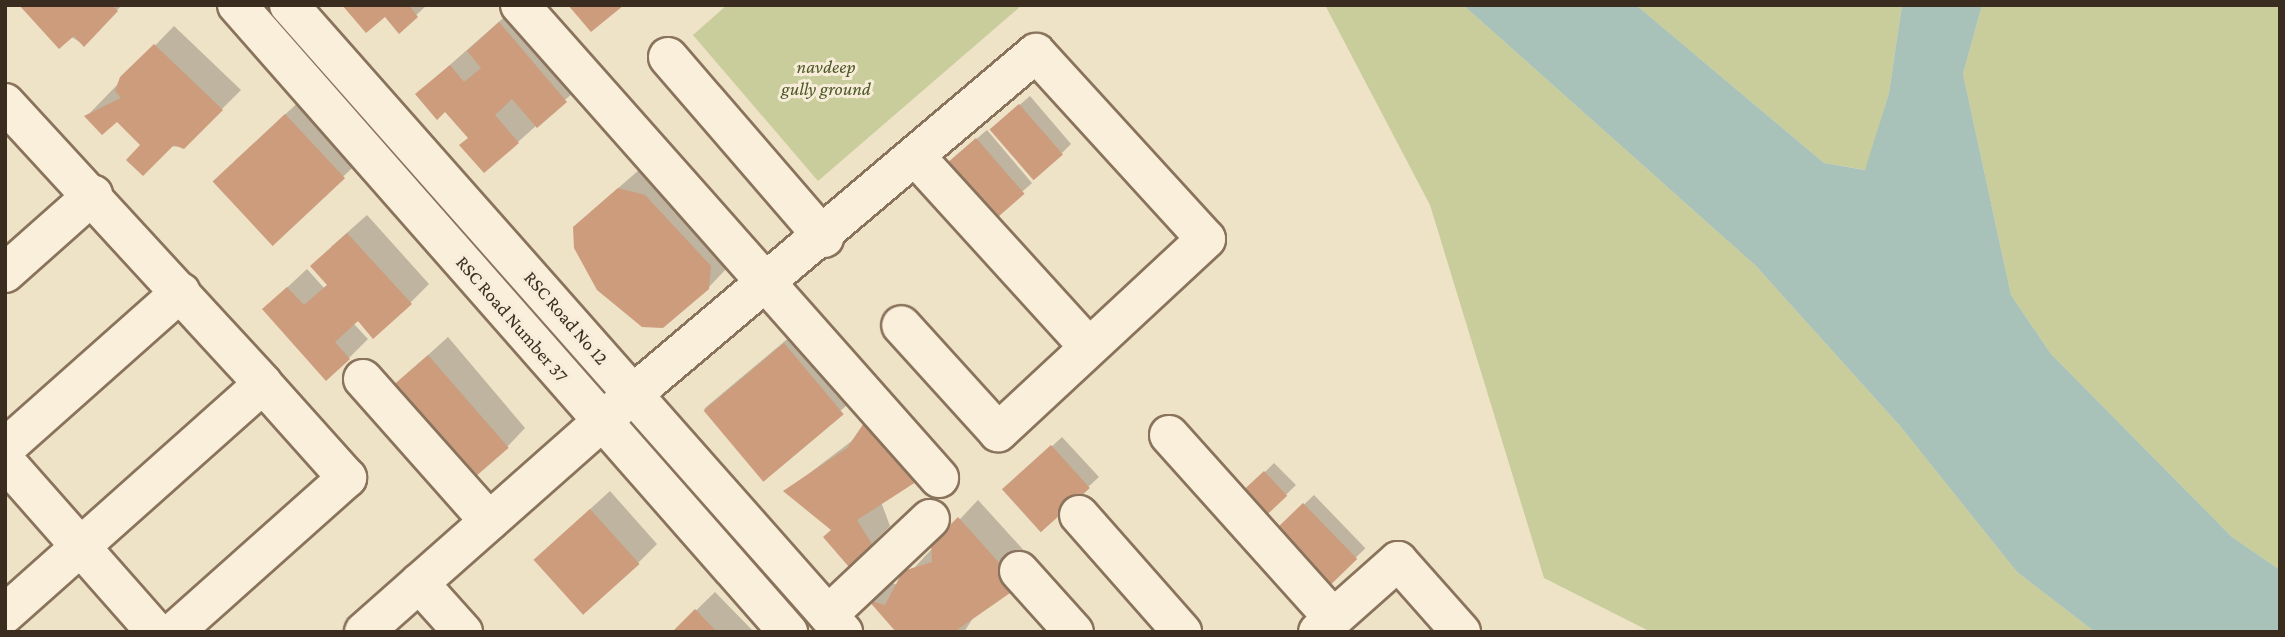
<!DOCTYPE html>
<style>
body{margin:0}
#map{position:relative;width:2285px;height:637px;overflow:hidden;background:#eee2c7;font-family:"Crimson Pro",serif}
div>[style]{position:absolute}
.green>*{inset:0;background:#c8cd9b}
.water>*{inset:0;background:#a8c2ba}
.shadow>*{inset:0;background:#0003;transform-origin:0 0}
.building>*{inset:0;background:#cc9c7d;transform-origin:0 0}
.roads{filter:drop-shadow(2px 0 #8a735c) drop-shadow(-2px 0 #8a735c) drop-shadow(0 2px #8a735c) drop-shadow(0 -2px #8a735c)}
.minor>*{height:38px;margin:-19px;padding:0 19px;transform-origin:19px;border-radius:19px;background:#f9efdb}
span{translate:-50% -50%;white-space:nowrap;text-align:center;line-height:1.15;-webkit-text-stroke:6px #f6ecd7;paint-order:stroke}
.park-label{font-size:19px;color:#4c5727;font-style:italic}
.street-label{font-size:19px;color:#3b2c20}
.frame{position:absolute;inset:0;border:7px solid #3b2c20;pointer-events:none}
</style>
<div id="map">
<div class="green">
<div style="clip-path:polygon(727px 5px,1022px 5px,818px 181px,693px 35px)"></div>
<div style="clip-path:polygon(1325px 5px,1463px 5px,1756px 266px,1900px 426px,2017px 572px,2095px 632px,1651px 632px,1544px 578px,1430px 205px)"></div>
<div style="clip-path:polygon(1636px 5px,1902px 5px,1889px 93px,1866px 170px,1824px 163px)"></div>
<div style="clip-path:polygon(1982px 5px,2280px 5px,2280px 570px,2232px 537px,2051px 354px,2011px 295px,1963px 74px)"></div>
</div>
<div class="water">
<div style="clip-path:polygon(1463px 5px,1636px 5px,1824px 163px,1865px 170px,1889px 93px,1902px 5px,1982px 5px,1963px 74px,2011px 295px,2051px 354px,2232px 537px,2280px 570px,2280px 632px,2095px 632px,2017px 572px,1900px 426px,1756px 266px)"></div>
</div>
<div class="shadow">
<div style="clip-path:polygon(22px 5px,122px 5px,84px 45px)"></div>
<div style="clip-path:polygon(344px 5px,427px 5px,399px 31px,385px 15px)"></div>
<div style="clip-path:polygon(518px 5px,585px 82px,518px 142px,470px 138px,446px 110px,417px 94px)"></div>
<div style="clip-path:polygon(174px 26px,241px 90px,184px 147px,143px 145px,117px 119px,87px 116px)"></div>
<div style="clip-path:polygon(305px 96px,363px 158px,272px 243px,234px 162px)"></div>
<div style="clip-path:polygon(1030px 96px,1071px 144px,1062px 153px,1002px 120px)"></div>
<div style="clip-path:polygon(987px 130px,1032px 183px,984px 226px,948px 163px)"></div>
<div style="clip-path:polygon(639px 170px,664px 176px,727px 268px,708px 288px,594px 209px)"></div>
<div style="clip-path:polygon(367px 215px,429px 284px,410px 303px,353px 323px,368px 339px,349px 358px,264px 309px,307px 269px,324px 288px,328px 284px,331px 247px)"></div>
<div style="left:804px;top:325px;width:89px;height:130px;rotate:50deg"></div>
<div style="clip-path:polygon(448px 337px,525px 428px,507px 447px,388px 391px)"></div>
<div style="clip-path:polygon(857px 437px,890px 526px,871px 545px,833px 530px,786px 491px)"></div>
<div style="clip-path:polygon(1062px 437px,1099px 477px,1041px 530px,1015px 481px)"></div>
<div style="left:1274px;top:463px;width:31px;height:57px;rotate:45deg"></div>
<div style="clip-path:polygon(610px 491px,657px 544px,638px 563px,555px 541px)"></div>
<div style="left:1314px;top:495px;width:74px;height:56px;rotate:46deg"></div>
<div style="clip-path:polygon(978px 500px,1038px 566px,975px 615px,964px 632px,898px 632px,871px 600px,889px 582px,898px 585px)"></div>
<div style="clip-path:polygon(715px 592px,754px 632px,674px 632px)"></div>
</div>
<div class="building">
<div style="clip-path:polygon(19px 5px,112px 5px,118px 11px,84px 47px,74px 36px,59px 49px)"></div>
<div style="clip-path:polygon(342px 5px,409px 5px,418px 17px,399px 34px,385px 17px,366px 33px)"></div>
<div style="clip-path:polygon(568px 5px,624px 5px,591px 32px)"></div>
<div style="clip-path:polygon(499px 22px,567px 102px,537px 128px,512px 99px,495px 115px,519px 143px,484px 173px,459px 145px,468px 138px,445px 112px,437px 120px,415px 94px,450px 65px,464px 82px,481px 68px,467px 51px)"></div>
<div style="clip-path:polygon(154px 44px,223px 110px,184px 149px,174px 145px,143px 176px,126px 160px,140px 145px,117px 122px,102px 135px,84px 116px,121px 98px,115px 91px,120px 77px)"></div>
<div style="left:1019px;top:104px;width:67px;height:39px;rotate:49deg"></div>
<div style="left:285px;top:114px;width:88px;height:99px;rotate:47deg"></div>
<div style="left:976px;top:138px;width:74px;height:52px;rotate:49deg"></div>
<div style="clip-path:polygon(618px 188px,645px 195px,711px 266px,709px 289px,663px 328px,642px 327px,597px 290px,574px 248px,573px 227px)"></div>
<div style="clip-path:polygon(347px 233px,412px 304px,373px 339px,358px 321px,335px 342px,350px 359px,326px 381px,262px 309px,287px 287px,304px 305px,327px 285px,310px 266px)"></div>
<div style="left:784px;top:343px;width:93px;height:105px;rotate:50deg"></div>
<div style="left:428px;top:355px;width:123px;height:56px;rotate:49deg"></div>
<div style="clip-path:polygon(866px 420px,919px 480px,857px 520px,873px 546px,849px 567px,823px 537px,831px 530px,783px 491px,847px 448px)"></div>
<div style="left:1051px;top:445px;width:58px;height:66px;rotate:48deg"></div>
<div style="left:1264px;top:471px;width:34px;height:46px;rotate:47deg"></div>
<div style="left:1303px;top:503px;width:78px;height:44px;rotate:46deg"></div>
<div style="left:590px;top:509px;width:74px;height:76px;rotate:48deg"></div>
<div style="clip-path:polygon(958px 517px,1020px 586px,954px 632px,896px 632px,868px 600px,885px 605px,903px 571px,932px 562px,931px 544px)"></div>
<div style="clip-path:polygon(695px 609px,717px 632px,672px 632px)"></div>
</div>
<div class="roads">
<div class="minor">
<div style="left:237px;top:5px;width:835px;rotate:48.69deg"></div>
<div style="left:289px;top:5px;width:837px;rotate:48.54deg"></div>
<div style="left:520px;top:5px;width:632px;rotate:48.46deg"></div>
<div style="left:668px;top:57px;width:239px;rotate:49.2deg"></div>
<div style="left:5px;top:103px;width:381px;rotate:47.4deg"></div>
<div style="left:263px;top:384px;width:346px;rotate:138.3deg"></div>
<div style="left:916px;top:157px;width:254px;rotate:47.7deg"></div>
<div style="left:5px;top:273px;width:118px;rotate:-41.6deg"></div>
<div style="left:363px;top:379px;width:190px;rotate:48.4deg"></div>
<div style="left:1169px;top:435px;width:246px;rotate:48.1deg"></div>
<div style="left:5px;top:448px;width:235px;rotate:-41.6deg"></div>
<div style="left:5px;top:461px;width:228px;rotate:48.6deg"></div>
<div style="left:1079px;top:515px;width:156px;rotate:48.6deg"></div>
<div style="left:1019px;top:571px;width:82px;rotate:48deg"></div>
<div style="left:419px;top:583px;width:66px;rotate:48.1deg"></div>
<div style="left:828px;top:615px;width:140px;rotate:-43.3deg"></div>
<div style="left:174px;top:632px;width:232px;rotate:-41.7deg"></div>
<div style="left:347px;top:478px;width:126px;rotate:-131.8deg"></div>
<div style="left:364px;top:632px;width:359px;rotate:-41.5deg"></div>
<div style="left:633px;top:394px;width:528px;rotate:-40.24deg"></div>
<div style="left:1036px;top:53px;width:252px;rotate:47.6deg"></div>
<div style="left:1206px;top:239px;width:284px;rotate:137.1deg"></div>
<div style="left:998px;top:432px;width:144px;rotate:-132.2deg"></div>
<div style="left:1318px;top:632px;width:107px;rotate:-41.6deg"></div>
<div style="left:1398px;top:561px;width:95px;rotate:48.4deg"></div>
</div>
</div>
<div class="park-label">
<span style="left:826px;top:78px">navdeep<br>gully ground</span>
</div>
<div class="street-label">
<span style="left:566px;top:318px;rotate:49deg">RSC Road No 12</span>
<span style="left:512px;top:319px;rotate:49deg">RSC Road Number 37</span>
</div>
<div class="frame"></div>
</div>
